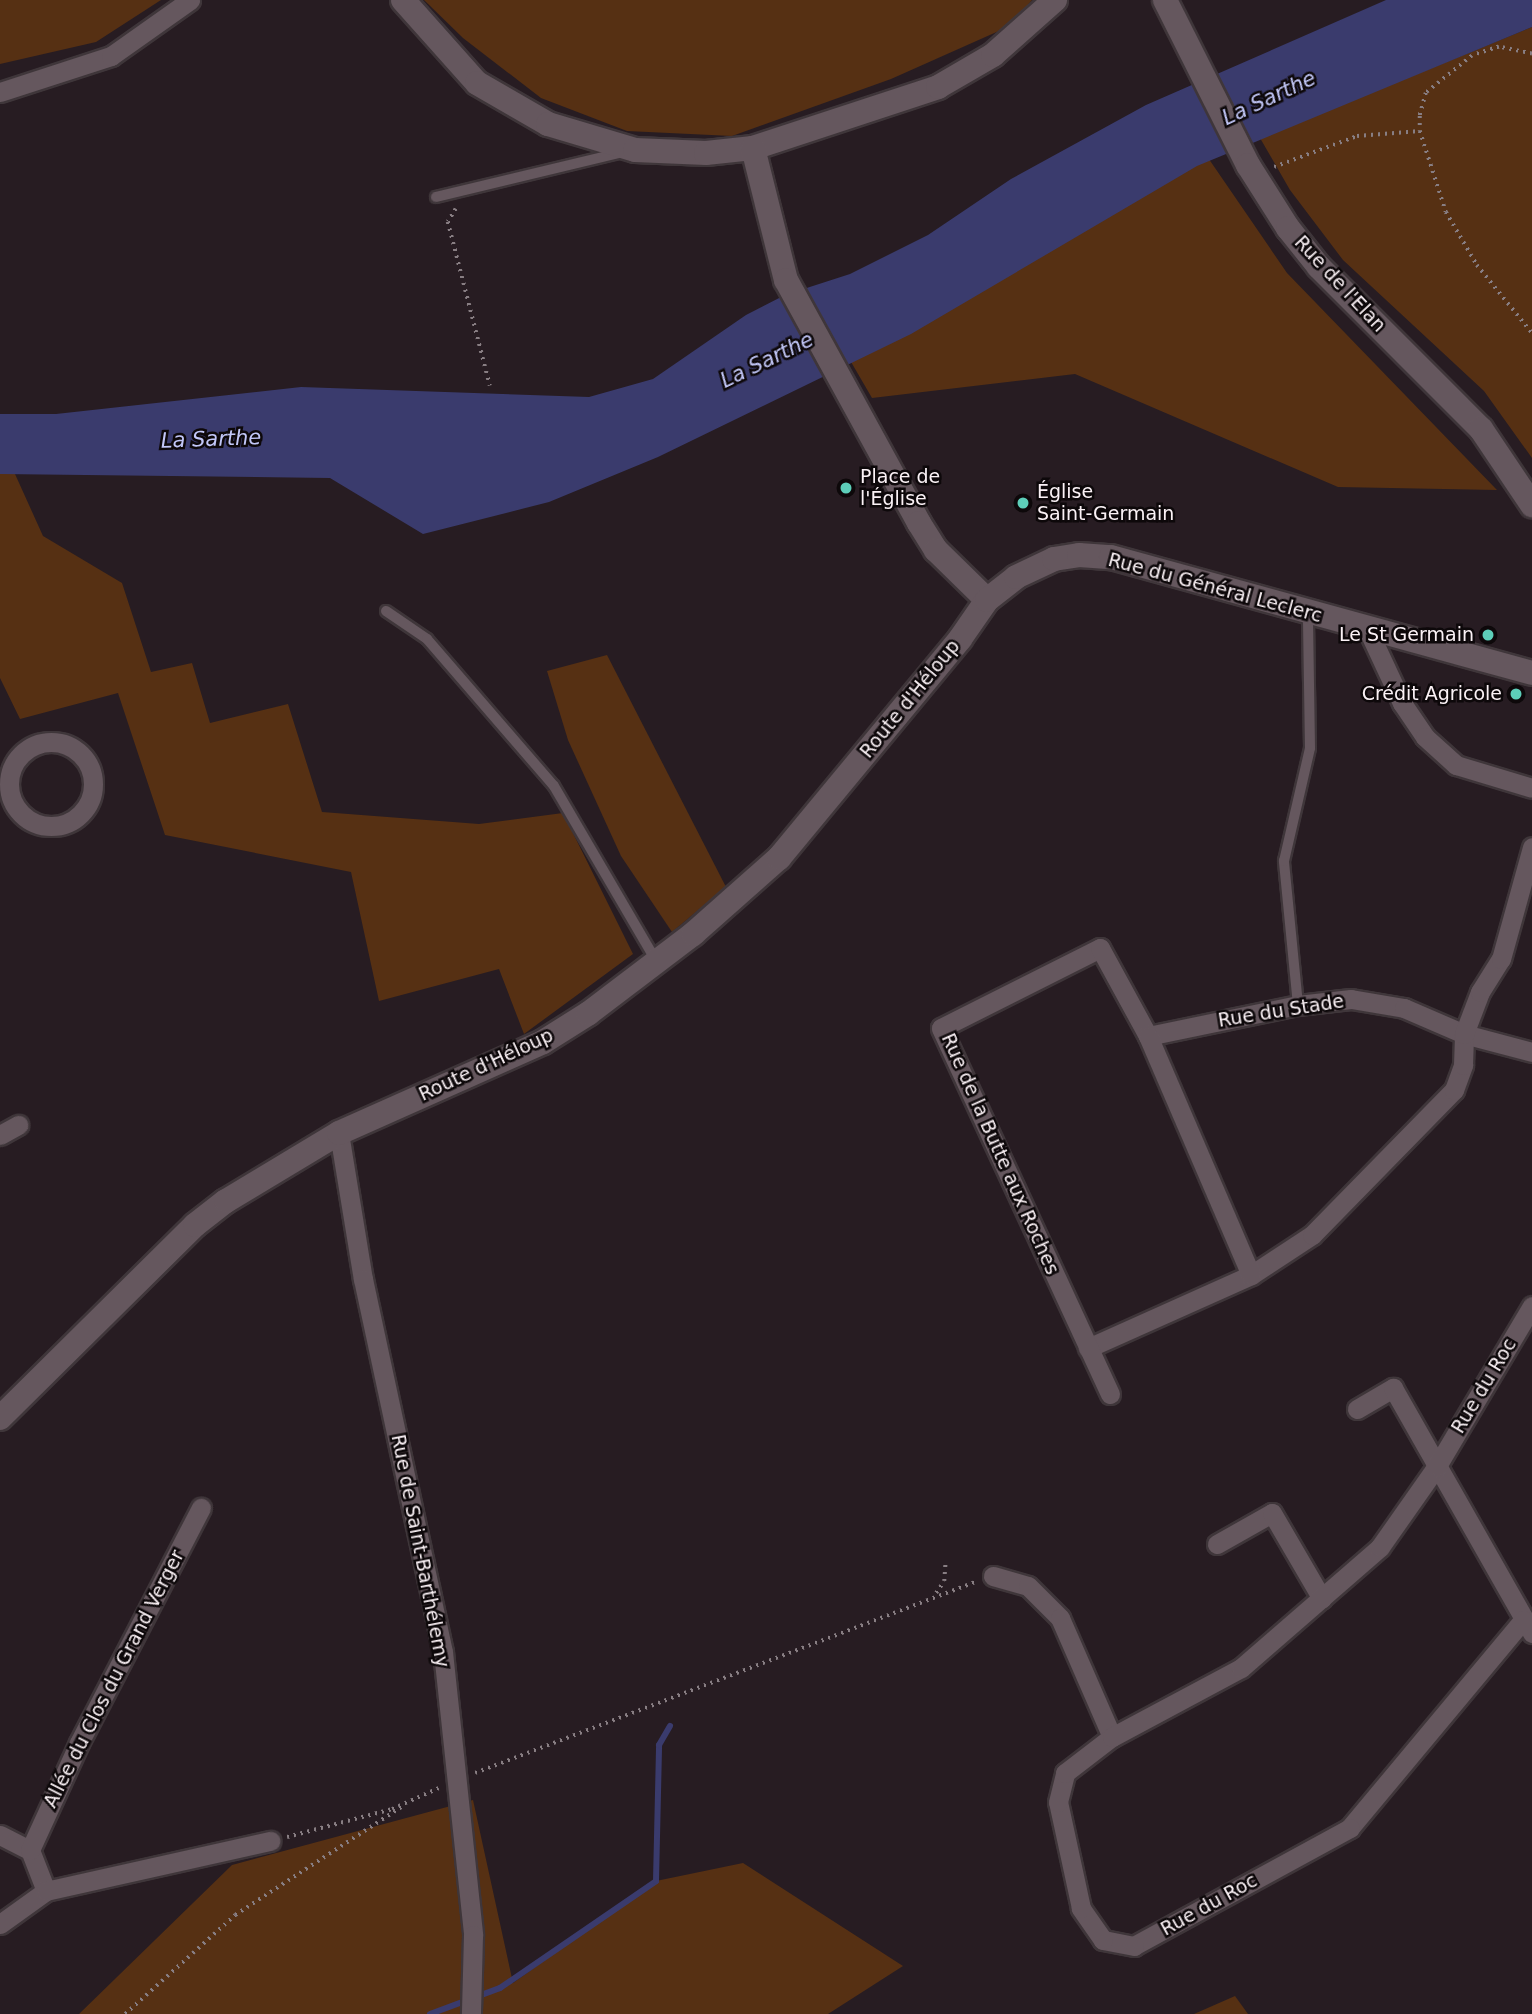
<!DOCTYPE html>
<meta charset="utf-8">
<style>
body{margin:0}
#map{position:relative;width:1532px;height:2014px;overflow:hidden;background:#271c22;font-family:"DejaVu Sans",sans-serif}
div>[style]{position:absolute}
.green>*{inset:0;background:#563013}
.water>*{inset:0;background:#3a3b6d}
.stream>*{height:6px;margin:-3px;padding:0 3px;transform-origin:3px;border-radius:3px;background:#3a3b6d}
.path>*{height:3.5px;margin-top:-1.75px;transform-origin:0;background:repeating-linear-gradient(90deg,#887e83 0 2px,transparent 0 7px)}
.roads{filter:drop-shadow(2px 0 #3f363a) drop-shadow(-2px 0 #3f363a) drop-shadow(0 2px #3f363a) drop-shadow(0 -2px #3f363a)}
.service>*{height:10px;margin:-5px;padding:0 5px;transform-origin:5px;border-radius:5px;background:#65575e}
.minor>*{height:19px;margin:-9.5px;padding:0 9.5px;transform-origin:9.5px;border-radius:9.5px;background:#65575e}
.minor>.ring{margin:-9.5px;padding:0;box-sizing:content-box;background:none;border:19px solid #65575e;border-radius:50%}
.tertiary>*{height:24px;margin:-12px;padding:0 12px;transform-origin:12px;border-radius:12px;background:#65575e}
.dots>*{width:19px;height:19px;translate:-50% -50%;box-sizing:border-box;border:4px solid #0d080a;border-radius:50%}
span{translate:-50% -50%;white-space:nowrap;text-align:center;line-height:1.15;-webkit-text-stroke:5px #0d080a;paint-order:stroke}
.street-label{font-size:19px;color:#fbf2f6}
.poi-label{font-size:19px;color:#fbf2f6}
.left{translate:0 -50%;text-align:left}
.right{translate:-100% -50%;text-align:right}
.water-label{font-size:21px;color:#c2c7f8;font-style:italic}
</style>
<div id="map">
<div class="green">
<div style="clip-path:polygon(0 0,161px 0,96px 42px,0 64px)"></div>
<div style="clip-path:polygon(424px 0,1032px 0,1010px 26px,891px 79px,732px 136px,627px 131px,541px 98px,463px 38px)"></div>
<div style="clip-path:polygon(1532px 27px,1532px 458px,1484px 391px,1343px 260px,1290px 190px,1260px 138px)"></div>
<div style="clip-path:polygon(1202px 149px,1287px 273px,1497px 490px,1338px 487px,1075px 374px,872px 398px,847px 355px)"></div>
<div style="clip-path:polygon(0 474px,15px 474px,43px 536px,122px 583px,151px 672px,192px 663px,210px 723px,288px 704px,322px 812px,479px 824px,563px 813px,633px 954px,524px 1034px,499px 969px,379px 1001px,351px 872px,165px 835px,118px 693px,20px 719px,0 678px)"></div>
<div style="clip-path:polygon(607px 655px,726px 887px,672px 932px,621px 856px,568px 740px,547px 671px)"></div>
<div style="clip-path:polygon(473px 1800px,513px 1983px,656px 1881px,743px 1863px,903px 1966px,828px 2014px,79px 2014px,232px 1865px)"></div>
<div style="clip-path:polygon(1235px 1996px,1248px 2014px,1194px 2014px)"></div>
</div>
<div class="water">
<div style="clip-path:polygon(1386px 0,1532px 0,1532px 27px,1197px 166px,911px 334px,658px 457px,549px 502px,423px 534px,330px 478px,0 474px,0 414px,56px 414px,301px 387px,589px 397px,653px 379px,746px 315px,785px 295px,850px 274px,928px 235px,1011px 179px,1146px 105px)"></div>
</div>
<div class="stream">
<div style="left:430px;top:2014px;width:75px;rotate:-20.4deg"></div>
<div style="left:500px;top:1988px;width:189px;rotate:-34.4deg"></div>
<div style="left:656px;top:1881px;width:136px;rotate:-88.7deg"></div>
<div style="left:659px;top:1745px;width:22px;rotate:-60deg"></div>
</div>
<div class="path">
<div style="left:1532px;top:54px;width:34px;rotate:-168deg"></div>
<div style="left:1499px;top:47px;width:28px;rotate:162deg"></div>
<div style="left:1472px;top:56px;width:59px;rotate:141.2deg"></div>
<div style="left:1426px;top:93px;width:24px;rotate:105deg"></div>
<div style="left:1420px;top:116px;width:15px;rotate:90deg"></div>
<div style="left:1420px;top:131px;width:85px;rotate:72.2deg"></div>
<div style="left:1446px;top:212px;width:61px;rotate:59.7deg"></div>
<div style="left:1477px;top:265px;width:87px;rotate:51deg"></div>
<div style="left:1274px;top:167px;width:89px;rotate:-20.5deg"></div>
<div style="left:1357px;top:136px;width:63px;rotate:-4.5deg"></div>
<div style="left:456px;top:209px;width:15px;rotate:122deg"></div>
<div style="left:448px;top:222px;width:169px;rotate:75.6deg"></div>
<div style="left:936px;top:1593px;width:14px;rotate:-56deg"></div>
<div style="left:944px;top:1581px;width:16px;rotate:-86deg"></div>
<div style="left:475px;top:1773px;width:535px;rotate:-20.91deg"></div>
<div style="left:287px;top:1837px;width:109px;rotate:-14.9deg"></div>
<div style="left:392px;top:1809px;width:51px;rotate:-24.1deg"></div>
<div style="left:125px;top:2014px;width:148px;rotate:-42deg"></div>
<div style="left:235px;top:1915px;width:200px;rotate:-33deg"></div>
</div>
<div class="roads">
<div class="service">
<div style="left:436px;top:197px;width:192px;rotate:-13.5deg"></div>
<div style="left:386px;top:611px;width:50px;rotate:34.3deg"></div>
<div style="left:427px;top:639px;width:194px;rotate:49.2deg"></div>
<div style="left:554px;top:786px;width:204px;rotate:59.7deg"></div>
<div style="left:1298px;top:1005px;width:145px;rotate:-95.6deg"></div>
<div style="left:1284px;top:861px;width:116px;rotate:-77deg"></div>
<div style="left:1310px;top:748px;width:134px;rotate:-90.9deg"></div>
</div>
<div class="minor">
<div style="left:0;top:92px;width:117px;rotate:-18deg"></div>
<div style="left:111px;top:56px;width:97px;rotate:-35.3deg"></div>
<div style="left:1368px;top:630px;width:81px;rotate:65deg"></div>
<div style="left:1402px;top:703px;width:41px;rotate:55.9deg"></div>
<div style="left:1425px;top:737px;width:42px;rotate:42.1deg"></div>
<div style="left:1456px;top:765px;width:79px;rotate:16.8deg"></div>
<div class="ring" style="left:9px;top:742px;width:65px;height:65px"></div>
<div style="left:1148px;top:1036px;width:153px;rotate:-11.7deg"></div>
<div style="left:1298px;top:1005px;width:53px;rotate:-6.5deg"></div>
<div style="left:1351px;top:999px;width:54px;rotate:9.6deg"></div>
<div style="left:1404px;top:1008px;width:65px;rotate:23.4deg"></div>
<div style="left:1464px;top:1034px;width:70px;rotate:14.8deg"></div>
<div style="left:339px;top:1133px;width:148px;rotate:80.7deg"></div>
<div style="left:363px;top:1279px;width:381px;rotate:77.9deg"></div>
<div style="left:443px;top:1652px;width:285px;rotate:83.9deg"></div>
<div style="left:473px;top:1935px;width:79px;rotate:91.5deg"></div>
<div style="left:0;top:1135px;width:21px;rotate:-29deg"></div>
<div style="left:1088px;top:1348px;width:179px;rotate:-24.1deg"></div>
<div style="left:1251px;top:1275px;width:73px;rotate:-33.3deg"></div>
<div style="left:1312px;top:1235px;width:203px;rotate:-45.6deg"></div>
<div style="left:1454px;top:1090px;width:27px;rotate:-70deg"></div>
<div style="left:1463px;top:1065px;width:31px;rotate:-88deg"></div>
<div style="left:1464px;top:1034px;width:45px;rotate:-69.1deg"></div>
<div style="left:1480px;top:992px;width:39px;rotate:-58deg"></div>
<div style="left:1501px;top:959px;width:116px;rotate:-74.5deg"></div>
<div style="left:1110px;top:1394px;width:403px;rotate:-114.8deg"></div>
<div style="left:941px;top:1028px;width:178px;rotate:-26.7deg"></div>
<div style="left:1100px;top:948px;width:100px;rotate:61.4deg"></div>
<div style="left:1148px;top:1036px;width:260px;rotate:66.7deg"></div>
<div style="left:1357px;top:1409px;width:42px;rotate:-30.3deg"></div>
<div style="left:1393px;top:1388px;width:282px;rotate:60.4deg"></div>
<div style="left:1217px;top:1544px;width:63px;rotate:-29.4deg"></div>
<div style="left:1272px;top:1513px;width:99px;rotate:59.8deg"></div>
<div style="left:993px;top:1576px;width:36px;rotate:16deg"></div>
<div style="left:1028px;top:1586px;width:45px;rotate:45deg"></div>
<div style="left:1060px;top:1618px;width:130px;rotate:66.4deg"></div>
<div style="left:1523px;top:1620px;width:271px;rotate:129.8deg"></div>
<div style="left:1350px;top:1828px;width:246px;rotate:151.4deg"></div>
<div style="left:1134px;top:1946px;width:32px;rotate:-169deg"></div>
<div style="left:1103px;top:1940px;width:39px;rotate:-125deg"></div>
<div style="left:1081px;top:1908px;width:108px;rotate:-102.2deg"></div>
<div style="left:1058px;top:1802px;width:30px;rotate:-76deg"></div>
<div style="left:1065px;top:1773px;width:59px;rotate:-37.5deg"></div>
<div style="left:1112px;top:1737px;width:146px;rotate:-28.1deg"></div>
<div style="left:1241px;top:1668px;width:184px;rotate:-41deg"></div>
<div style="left:1380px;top:1547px;width:99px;rotate:-54.9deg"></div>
<div style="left:1437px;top:1466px;width:186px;rotate:-59.3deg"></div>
<div style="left:0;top:1835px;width:34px;rotate:27deg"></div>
<div style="left:30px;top:1850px;width:44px;rotate:68.7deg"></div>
<div style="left:30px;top:1850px;width:118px;rotate:-65.4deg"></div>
<div style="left:79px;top:1743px;width:265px;rotate:-62.6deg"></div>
<div style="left:0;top:1924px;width:57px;rotate:-35.7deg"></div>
<div style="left:46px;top:1891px;width:230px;rotate:-12.6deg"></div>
</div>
<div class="tertiary">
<div style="left:403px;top:0;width:111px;rotate:48.3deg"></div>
<div style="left:477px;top:83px;width:82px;rotate:30deg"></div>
<div style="left:548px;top:124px;width:91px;rotate:16.6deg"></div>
<div style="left:635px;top:150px;width:71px;rotate:2.4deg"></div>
<div style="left:706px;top:153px;width:47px;rotate:-6.1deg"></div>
<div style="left:753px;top:148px;width:195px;rotate:-18.2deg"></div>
<div style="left:938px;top:87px;width:64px;rotate:-30.2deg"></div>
<div style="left:993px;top:55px;width:83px;rotate:-41.6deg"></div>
<div style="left:1165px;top:0;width:185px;rotate:63.3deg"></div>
<div style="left:1248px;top:165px;width:75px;rotate:57.6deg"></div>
<div style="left:1288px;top:228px;width:50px;rotate:51.5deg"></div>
<div style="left:1319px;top:267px;width:229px;rotate:45deg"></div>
<div style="left:1481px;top:429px;width:92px;rotate:56.1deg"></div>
<div style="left:753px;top:148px;width:136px;rotate:76deg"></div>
<div style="left:786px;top:280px;width:277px;rotate:61.3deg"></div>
<div style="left:919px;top:523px;width:32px;rotate:58deg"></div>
<div style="left:936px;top:550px;width:71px;rotate:44.4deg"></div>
<div style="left:0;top:1418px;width:274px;rotate:-44.7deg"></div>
<div style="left:195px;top:1225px;width:39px;rotate:-38deg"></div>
<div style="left:226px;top:1201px;width:132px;rotate:-31deg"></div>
<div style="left:339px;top:1133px;width:223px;rotate:-24deg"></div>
<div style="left:543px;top:1042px;width:54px;rotate:-32.2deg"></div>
<div style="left:589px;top:1013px;width:131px;rotate:-37.2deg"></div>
<div style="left:693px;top:934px;width:115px;rotate:-41.5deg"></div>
<div style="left:779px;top:858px;width:284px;rotate:-50.4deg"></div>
<div style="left:960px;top:639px;width:47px;rotate:-55.3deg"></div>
<div style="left:987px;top:600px;width:37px;rotate:-38deg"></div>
<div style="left:1016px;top:577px;width:42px;rotate:-25.3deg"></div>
<div style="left:1054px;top:559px;width:25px;rotate:-9deg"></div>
<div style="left:1079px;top:555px;width:32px;rotate:4deg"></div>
<div style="left:1111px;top:557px;width:437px;rotate:15.4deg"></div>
</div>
</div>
<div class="dots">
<div style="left:846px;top:488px;background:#5dceb9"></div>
<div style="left:1023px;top:503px;background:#5dceb9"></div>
<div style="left:1488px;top:635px;background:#5dceb9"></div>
<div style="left:1516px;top:694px;background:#5dceb9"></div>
</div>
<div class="street-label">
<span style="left:1340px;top:284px;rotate:47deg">Rue de l'Elan</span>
<span style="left:1215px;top:588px;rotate:15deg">Rue du Général Leclerc</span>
<span style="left:910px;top:699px;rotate:-51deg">Route d'Héloup</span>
<span style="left:1281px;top:1011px;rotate:-9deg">Rue du Stade</span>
<span style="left:486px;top:1065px;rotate:-25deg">Route d'Héloup</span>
<span style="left:1000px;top:1154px;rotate:66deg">Rue de la Butte aux Roches</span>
<span style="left:1484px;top:1386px;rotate:-59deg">Rue du Roc</span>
<span style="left:420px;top:1551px;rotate:79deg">Rue de Saint-Barthélemy</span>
<span style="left:114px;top:1679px;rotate:-63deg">Allée du Clos du Grand Verger</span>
<span style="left:1209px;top:1905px;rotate:-29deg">Rue du Roc</span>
</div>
<div class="poi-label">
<span class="left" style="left:860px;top:488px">Place de<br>l'Église</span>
<span class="left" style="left:1037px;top:503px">Église<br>Saint-Germain</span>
<span class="right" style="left:1474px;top:635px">Le St Germain</span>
<span class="right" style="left:1502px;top:694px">Crédit Agricole</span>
</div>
<div class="water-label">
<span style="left:1269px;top:98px;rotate:-25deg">La Sarthe</span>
<span style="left:767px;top:360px;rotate:-26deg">La Sarthe</span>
<span style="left:211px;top:439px;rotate:-2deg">La Sarthe</span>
</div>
</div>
